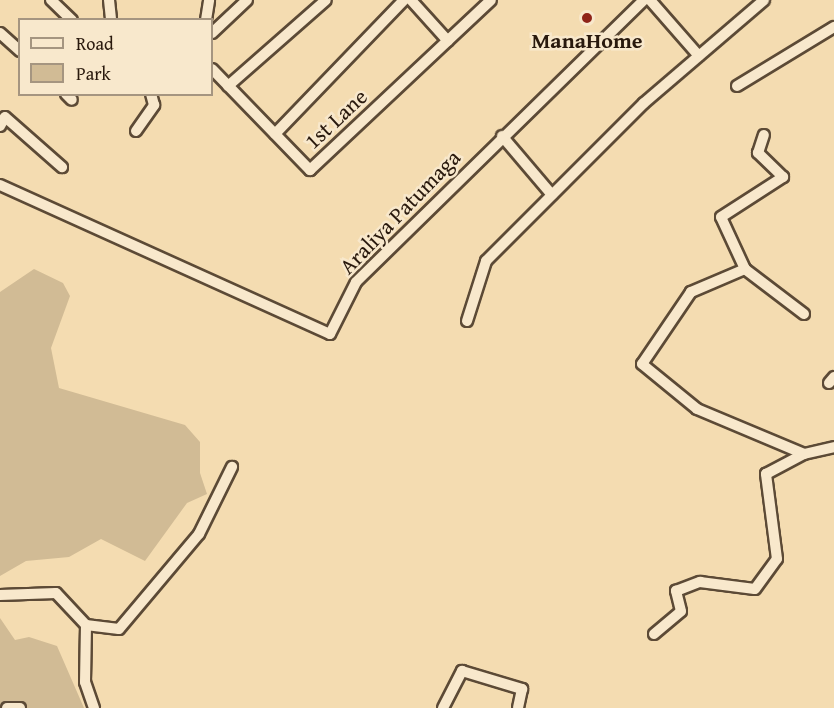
<!DOCTYPE html>
<style>
body{margin:0}
#map{position:relative;width:834px;height:708px;overflow:hidden;background:#f4dcb1;font-family:"Gentium Book Plus",serif}
div>[style]{position:absolute}
.green>*{inset:0;background:#d1bb95}
.roads{filter:drop-shadow(2px 0 #5c4a36) drop-shadow(-2px 0 #5c4a36) drop-shadow(0 2px #5c4a36) drop-shadow(0 -2px #5c4a36)}
.street>*{height:10px;margin:-5px;padding:0 5px;transform-origin:5px;border-radius:5px;background:#f8e8cc}
.dots>*{width:16px;height:16px;translate:-50% -50%;box-sizing:border-box;border:3px solid #f8e8cc;border-radius:50%}
span{translate:-50% -50%;white-space:nowrap;text-align:center;line-height:1.15;-webkit-text-stroke:5px #f8e8cc;paint-order:stroke}
.poi-label{font-size:22px;color:#29190d;font-weight:700}
.street-label{font-size:22px;color:#29190d}
.legend{position:absolute;left:18px;top:18px;width:195px;height:78px;box-sizing:border-box;background:#f8e8cc;border:2px solid #a59580;margin:0;padding:8px 10px;list-style:none;font-size:18px;color:#29190d}
.legend li{display:flex;align-items:center;gap:12px;height:30px}
.legend b{width:30px;border:2px solid #a59580}
</style>
<div id="map">
<div class="green">
<div style="clip-path:polygon(34px 269px,63px 283px,70px 296px,51px 348px,59px 388px,185px 425px,200px 442px,200px 473px,207px 494px,187px 503px,145px 561px,101px 539px,69px 557px,26px 561px,0 576px,0 292px)"></div>
<div style="clip-path:polygon(0 618px,15px 640px,29px 637px,57px 646px,84px 708px,0 708px)"></div>
</div>
<div class="roads">
<div class="street">
<div style="left:51px;top:0;width:29px;rotate:44deg"></div>
<div style="left:109px;top:0;width:20px;rotate:84deg"></div>
<div style="left:411px;top:0;width:55px;rotate:47.9deg"></div>
<div style="left:650px;top:0;width:74px;rotate:48.8deg"></div>
<div style="left:206px;top:20px;width:20px;rotate:-81deg"></div>
<div style="left:0;top:33px;width:27px;rotate:42deg"></div>
<div style="left:212px;top:33px;width:48px;rotate:-43.3deg"></div>
<div style="left:212px;top:69px;width:141px;rotate:45.9deg"></div>
<div style="left:310px;top:170px;width:248px;rotate:-43.2deg"></div>
<div style="left:228px;top:86px;width:130px;rotate:-41.3deg"></div>
<div style="left:737px;top:86px;width:114px;rotate:-31.3deg"></div>
<div style="left:66px;top:94px;width:8px;rotate:45deg"></div>
<div style="left:0;top:126px;width:10px;rotate:-61deg"></div>
<div style="left:5px;top:117px;width:76px;rotate:41.3deg"></div>
<div style="left:136px;top:131px;width:32px;rotate:-55deg"></div>
<div style="left:154px;top:105px;width:11px;rotate:-105deg"></div>
<div style="left:275px;top:134px;width:186px;rotate:-46.1deg"></div>
<div style="left:502px;top:136px;width:77px;rotate:49.7deg"></div>
<div style="left:0;top:185px;width:362px;rotate:24.3deg"></div>
<div style="left:330px;top:334px;width:58px;rotate:-63.4deg"></div>
<div style="left:356px;top:282px;width:403px;rotate:-44.4deg"></div>
<div style="left:745px;top:269px;width:57px;rotate:-114.8deg"></div>
<div style="left:721px;top:217px;width:74px;rotate:-32.8deg"></div>
<div style="left:783px;top:177px;width:35px;rotate:-136deg"></div>
<div style="left:758px;top:153px;width:19px;rotate:-72deg"></div>
<div style="left:804px;top:314px;width:74px;rotate:-142.7deg"></div>
<div style="left:745px;top:269px;width:59px;rotate:156.9deg"></div>
<div style="left:691px;top:292px;width:87px;rotate:124.2deg"></div>
<div style="left:642px;top:364px;width:71px;rotate:39.3deg"></div>
<div style="left:697px;top:409px;width:116px;rotate:22.8deg"></div>
<div style="left:804px;top:454px;width:31px;rotate:-13deg"></div>
<div style="left:467px;top:321px;width:63px;rotate:-72.4deg"></div>
<div style="left:486px;top:261px;width:223px;rotate:-45deg"></div>
<div style="left:644px;top:103px;width:158px;rotate:-40.6deg"></div>
<div style="left:829px;top:383px;width:8px;rotate:-50deg"></div>
<div style="left:0;top:595px;width:56px;rotate:-2deg"></div>
<div style="left:56px;top:593px;width:44px;rotate:46.8deg"></div>
<div style="left:86px;top:625px;width:57px;rotate:91deg"></div>
<div style="left:85px;top:682px;width:28px;rotate:71deg"></div>
<div style="left:86px;top:625px;width:33px;rotate:7deg"></div>
<div style="left:119px;top:629px;width:124px;rotate:-49.9deg"></div>
<div style="left:199px;top:534px;width:75px;rotate:-63.8deg"></div>
<div style="left:654px;top:634px;width:35px;rotate:-40deg"></div>
<div style="left:681px;top:611px;width:21px;rotate:-104deg"></div>
<div style="left:676px;top:591px;width:26px;rotate:-21deg"></div>
<div style="left:700px;top:582px;width:55px;rotate:7.3deg"></div>
<div style="left:755px;top:589px;width:37px;rotate:-54deg"></div>
<div style="left:777px;top:559px;width:86px;rotate:-97.4deg"></div>
<div style="left:766px;top:474px;width:43px;rotate:-27.8deg"></div>
<div style="left:7px;top:708px;width:13px"></div>
<div style="left:443px;top:708px;width:42px;rotate:-62.8deg"></div>
<div style="left:462px;top:671px;width:63px;rotate:16.7deg"></div>
<div style="left:522px;top:689px;width:19px;rotate:102deg"></div>
</div>
</div>
<div class="dots">
<div style="left:587px;top:18px;background:#8f2418"></div>
</div>
<div class="poi-label">
<span style="left:587px;top:41px">ManaHome</span>
</div>
<div class="street-label">
<span style="left:336px;top:119px;rotate:-43deg">1st Lane</span>
<span style="left:400px;top:212px;rotate:-46deg">Araliya Patumaga</span>
</div>
<ul class="legend">
<li><b style="height:8px;background:#f8e8cc"></b>Road</li>
<li><b style="height:16px;background:#d1bb95"></b>Park</li>
</ul>
</div>
